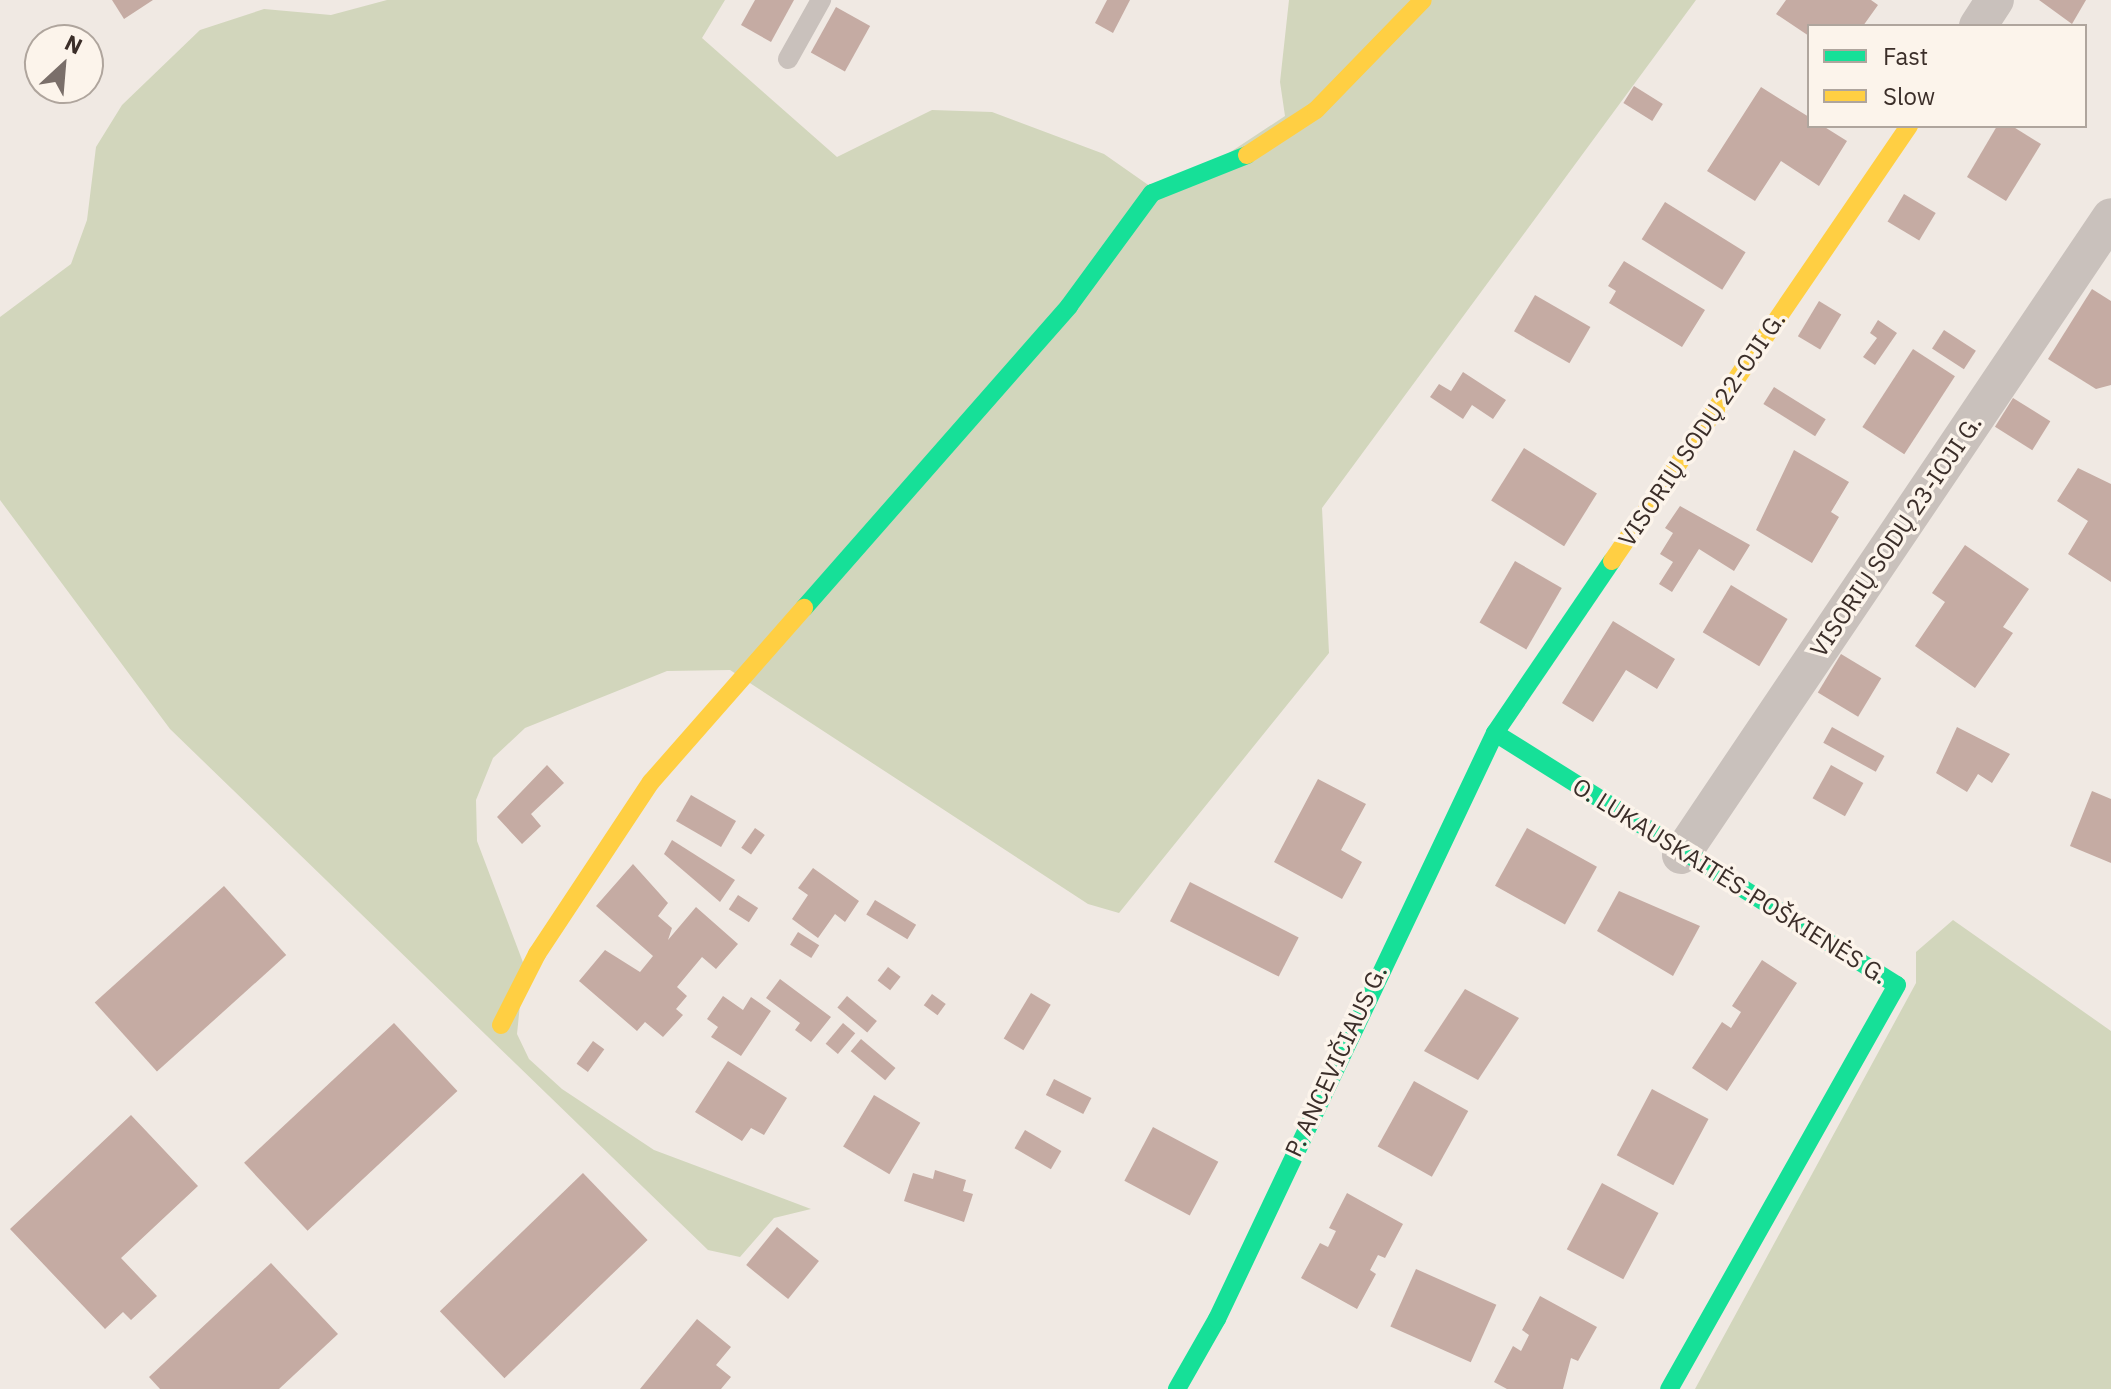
<!DOCTYPE html>
<meta charset="utf-8">
<style>
body{margin:0}
#map{position:relative;width:2111px;height:1389px;overflow:hidden;background:#f0e9e3;font-family:"IBM Plex Sans",sans-serif}
div>[style]{position:absolute}
.green>*{inset:0;background:#d2d6bc}
.building>*{inset:0;background:#c5aba3;transform-origin:0 0}
.lane>*{height:20px;margin:-10px;padding:0 10px;transform-origin:10px;border-radius:10px;background:#c9c1bc}
.street>*{height:38px;margin:-19px;padding:0 19px;transform-origin:19px;border-radius:19px;background:#c9c1bc}
.fast>*{height:18px;margin:-9px;padding:0 9px;transform-origin:9px;border-radius:9px;background:#16e098}
.slow>*{height:18px;margin:-9px;padding:0 9px;transform-origin:9px;border-radius:9px;background:#ffcf43}
span{translate:-50% -50%;white-space:nowrap;text-align:center;line-height:1.15;-webkit-text-stroke:7px #fcf4eb;paint-order:stroke}
.street-label{font-size:24px;color:#3b2e29}
.legend{position:absolute;left:1807px;top:24px;width:280px;height:104px;box-sizing:border-box;background:#fcf4eb;border:2px solid #afa59d;margin:0;padding:10px 14px;list-style:none;font-size:24px;color:#3b2e29}
.legend li{display:flex;align-items:center;gap:16px;height:40px}
.legend b{width:40px;border:2px solid #afa59d}
.north{position:absolute;left:24px;top:24px;width:80px;height:80px;box-sizing:border-box;background:#fcf4eb;border:2px solid #afa59d;border-radius:50%;rotate:26deg;font-size:22px;font-weight:700;line-height:32px;text-align:center;color:#3b2e29}
.north::after{content:'';display:block;margin:auto;width:28px;height:36px;background:#7a6f6a;clip-path:polygon(50% 0,100% 100%,50% 72%,0 100%)}
</style>
<div id="map">
<div class="green">
<div style="clip-path:polygon(387px 0,725px 0,702px 38px,837px 157px,932px 110px,992px 112px,1104px 154px,1164px 196px,1285px 116px,1280px 82px,1289px 0,1696px 0,1322px 508px,1329px 653px,1119px 913px,1088px 904px,730px 670px,667px 671px,525px 728px,493px 758px,476px 800px,477px 841px,524px 965px,517px 1034px,529px 1059px,562px 1089px,654px 1150px,811px 1209px,774px 1218px,740px 1257px,708px 1250px,170px 729px,0 500px,0 317px,71px 264px,87px 220px,96px 147px,122px 105px,200px 30px,264px 9px,331px 15px)"></div>
<div style="clip-path:polygon(1953px 920px,2111px 1031px,2111px 1389px,1695px 1389px,1916px 983px,1916px 952px)"></div>
</div>
<div class="building">
<div style="clip-path:polygon(112px 0,153px 0,124px 19px)"></div>
<div style="clip-path:polygon(755px 0,794px 0,771px 42px,741px 25px)"></div>
<div style="clip-path:polygon(1107px 0,1130px 0,1113px 33px,1095px 23px)"></div>
<div style="clip-path:polygon(1786px 0,1871px 0,1878px 5px,1863px 26px,1809px 26px,1809px 36px,1776px 14px)"></div>
<div style="clip-path:polygon(2039px 0,2086px 0,2072px 24px)"></div>
<div style="left:836px;top:7px;width:39px;height:52px;rotate:29deg"></div>
<div style="left:1634px;top:86px;width:34px;height:20px;rotate:32deg"></div>
<div style="clip-path:polygon(1761px 87px,1809px 117px,1809px 126px,1823px 126px,1847px 141px,1819px 186px,1781px 161px,1755px 201px,1707px 171px)"></div>
<div style="clip-path:polygon(1997px 126px,2012px 126px,2041px 144px,2006px 201px,1967px 177px)"></div>
<div style="left:1904px;top:194px;width:37px;height:32px;rotate:31deg"></div>
<div style="left:1665px;top:202px;width:95px;height:44px;rotate:32deg"></div>
<div style="clip-path:polygon(1624px 261px,1705px 310px,1682px 347px,1609px 303px,1616px 291px,1608px 286px)"></div>
<div style="clip-path:polygon(2092px 289px,2111px 301px,2111px 385px,2096px 389px,2048px 359px)"></div>
<div style="left:1535px;top:295px;width:64px;height:42px;rotate:30deg"></div>
<div style="left:1819px;top:301px;width:26px;height:41px;rotate:31deg"></div>
<div style="clip-path:polygon(1878px 320px,1897px 333px,1875px 365px,1863px 357px,1877px 338px,1870px 333px)"></div>
<div style="left:1944px;top:330px;width:38px;height:22px;rotate:33deg"></div>
<div style="left:1913px;top:349px;width:50px;height:93px;rotate:33deg"></div>
<div style="clip-path:polygon(1463px 372px,1506px 400px,1493px 419px,1472px 405px,1463px 419px,1430px 397px,1439px 384px,1451px 391px)"></div>
<div style="left:1774px;top:387px;width:61px;height:20px;rotate:32deg"></div>
<div style="left:2013px;top:398px;width:44px;height:34px;rotate:32deg"></div>
<div style="left:1524px;top:448px;width:86px;height:62px;rotate:32deg"></div>
<div style="clip-path:polygon(1794px 450px,1849px 482px,1831px 512px,1839px 517px,1812px 563px,1756px 530px)"></div>
<div style="clip-path:polygon(2078px 468px,2111px 484px,2111px 582px,2068px 554px,2088px 521px,2057px 501px)"></div>
<div style="clip-path:polygon(1680px 506px,1750px 545px,1734px 571px,1699px 549px,1672px 592px,1659px 584px,1673px 562px,1660px 554px,1673px 533px,1665px 528px)"></div>
<div style="clip-path:polygon(1965px 545px,2029px 589px,2003px 627px,2013px 633px,1975px 688px,1915px 646px,1945px 602px,1932px 593px)"></div>
<div style="left:1515px;top:561px;width:54px;height:71px;rotate:30deg"></div>
<div style="left:1731px;top:585px;width:66px;height:55px;rotate:31deg"></div>
<div style="clip-path:polygon(1613px 621px,1675px 659px,1657px 689px,1626px 670px,1593px 722px,1562px 703px)"></div>
<div style="left:1841px;top:654px;width:47px;height:45px;rotate:31deg"></div>
<div style="left:1832px;top:727px;width:60px;height:18px;rotate:29deg"></div>
<div style="clip-path:polygon(1957px 727px,2010px 754px,1992px 783px,1978px 774px,1967px 792px,1936px 773px)"></div>
<div style="clip-path:polygon(547px 765px,564px 783px,531px 814px,541px 826px,522px 844px,497px 817px)"></div>
<div style="left:1831px;top:765px;width:37px;height:38px;rotate:29deg"></div>
<div style="clip-path:polygon(1318px 779px,1366px 804px,1341px 850px,1362px 862px,1342px 899px,1274px 862px)"></div>
<div style="clip-path:polygon(2092px 791px,2111px 799px,2111px 863px,2070px 846px)"></div>
<div style="left:691px;top:795px;width:52px;height:30px;rotate:30deg"></div>
<div style="left:755px;top:828px;width:12px;height:24px;rotate:35deg"></div>
<div style="left:1527px;top:828px;width:80px;height:66px;rotate:29deg"></div>
<div style="clip-path:polygon(672px 840px,735px 880px,720px 902px,664px 854px)"></div>
<div style="clip-path:polygon(633px 864px,668px 903px,658px 916px,672px 928px,668px 940px,696px 907px,738px 944px,716px 969px,702px 957px,677px 987px,687px 996px,676px 1009px,683px 1015px,663px 1037px,645px 1022px,637px 1031px,579px 981px,605px 950px,640px 972px,653px 956px,596px 906px)"></div>
<div style="clip-path:polygon(813px 868px,859px 901px,845px 922px,835px 914px,818px 938px,792px 919px,808px 895px,798px 888px)"></div>
<div style="left:1190px;top:882px;width:122px;height:44px;rotate:27deg"></div>
<div style="left:224px;top:886px;width:93px;height:174px;rotate:48deg"></div>
<div style="clip-path:polygon(1619px 891px,1700px 926px,1673px 976px,1597px 931px)"></div>
<div style="left:738px;top:895px;width:24px;height:17px;rotate:33deg"></div>
<div style="left:875px;top:900px;width:48px;height:17px;rotate:31deg"></div>
<div style="left:798px;top:932px;width:25px;height:15px;rotate:32deg"></div>
<div style="clip-path:polygon(1762px 960px,1797px 983px,1727px 1091px,1692px 1068px,1722px 1022px,1731px 1028px,1741px 1012px,1732px 1006px)"></div>
<div style="left:888px;top:967px;width:16px;height:17px;rotate:38deg"></div>
<div style="clip-path:polygon(780px 979px,831px 1017px,811px 1042px,795px 1030px,800px 1023px,766px 998px)"></div>
<div style="clip-path:polygon(1465px 989px,1519px 1018px,1478px 1080px,1424px 1051px)"></div>
<div style="left:1031px;top:993px;width:23px;height:53px;rotate:31deg"></div>
<div style="left:932px;top:994px;width:17px;height:14px;rotate:36deg"></div>
<div style="clip-path:polygon(723px 996px,743px 1010px,751px 997px,771px 1011px,741px 1056px,711px 1037px,718px 1027px,707px 1019px)"></div>
<div style="left:847px;top:996px;width:39px;height:15px;rotate:40deg"></div>
<div style="left:394px;top:1023px;width:93px;height:205px;rotate:47deg"></div>
<div style="left:843px;top:1023px;width:16px;height:27px;rotate:40deg"></div>
<div style="left:861px;top:1039px;width:45px;height:16px;rotate:40deg"></div>
<div style="left:593px;top:1041px;width:14px;height:28px;rotate:36deg"></div>
<div style="clip-path:polygon(728px 1061px,787px 1098px,764px 1135px,751px 1128px,742px 1141px,695px 1112px)"></div>
<div style="left:1054px;top:1079px;width:42px;height:18px;rotate:27deg"></div>
<div style="left:1414px;top:1081px;width:62px;height:75px;rotate:29deg"></div>
<div style="left:1652px;top:1089px;width:64px;height:75px;rotate:28deg"></div>
<div style="left:874px;top:1095px;width:54px;height:60px;rotate:31deg"></div>
<div style="clip-path:polygon(131px 1115px,198px 1186px,121px 1258px,157px 1296px,131px 1320px,123px 1312px,105px 1329px,10px 1229px)"></div>
<div style="left:1153px;top:1127px;width:74px;height:61px;rotate:28deg"></div>
<div style="left:1025px;top:1130px;width:42px;height:21px;rotate:30deg"></div>
<div style="clip-path:polygon(935px 1170px,966px 1180px,963px 1191px,973px 1194px,964px 1222px,904px 1201px,913px 1173px,933px 1179px)"></div>
<div style="left:583px;top:1173px;width:93px;height:199px;rotate:46deg"></div>
<div style="left:1602px;top:1183px;width:64px;height:75px;rotate:28deg"></div>
<div style="clip-path:polygon(1347px 1193px,1403px 1224px,1385px 1258px,1378px 1255px,1370px 1270px,1376px 1274px,1357px 1309px,1301px 1278px,1320px 1243px,1328px 1247px,1336px 1231px,1329px 1228px)"></div>
<div style="left:777px;top:1227px;width:54px;height:49px;rotate:39deg"></div>
<div style="clip-path:polygon(271px 1263px,338px 1334px,279px 1389px,160px 1389px,149px 1377px)"></div>
<div style="left:1416px;top:1269px;width:88px;height:63px;rotate:24deg"></div>
<div style="clip-path:polygon(1540px 1296px,1597px 1327px,1578px 1361px,1571px 1358px,1563px 1389px,1507px 1389px,1494px 1382px,1513px 1346px,1521px 1351px,1529px 1335px,1522px 1330px)"></div>
<div style="clip-path:polygon(697px 1319px,731px 1347px,716px 1365px,731px 1377px,721px 1389px,640px 1389px)"></div>
</div>
<div class="lane">
<div style="left:788px;top:59px;width:68px;rotate:-60.8deg"></div>
</div>
<div class="street">
<div style="left:1978px;top:26px;width:31px;rotate:-57deg"></div>
<div style="left:1681px;top:855px;width:769px;rotate:-56.02deg"></div>
</div>
<div class="fast">
<div style="left:804px;top:608px;width:402px;rotate:-48.7deg"></div>
<div style="left:1069px;top:306px;width:140px;rotate:-53.7deg"></div>
<div style="left:1152px;top:193px;width:102px;rotate:-21.8deg"></div>
<div style="left:1495px;top:733px;width:474px;rotate:32.1deg"></div>
<div style="left:1897px;top:985px;width:464px;rotate:119.4deg"></div>
<div style="left:1177px;top:1389px;width:81px;rotate:-60.3deg"></div>
<div style="left:1217px;top:1319px;width:649px;rotate:-64.62deg"></div>
<div style="left:1495px;top:733px;width:208px;rotate:-55.8deg"></div>
</div>
<div class="slow">
<div style="left:1247px;top:155px;width:82px;rotate:-33.1deg"></div>
<div style="left:1316px;top:110px;width:153px;rotate:-45.8deg"></div>
<div style="left:1612px;top:561px;width:527px;rotate:-55.68deg"></div>
<div style="left:501px;top:1025px;width:80px;rotate:-63.1deg"></div>
<div style="left:537px;top:954px;width:206px;rotate:-56.5deg"></div>
<div style="left:651px;top:782px;width:232px;rotate:-48.7deg"></div>
</div>
<div class="street-label">
<span style="left:1702px;top:429px;rotate:-56deg">VISORIŲ SODŲ 22-OJI G.</span>
<span style="left:1896px;top:536px;rotate:-56deg">VISORIŲ SODŲ 23-IOJI G.</span>
<span style="left:1730px;top:881px;rotate:32deg">O. LUKAUSKAITĖS-POŠKIENĖS G.</span>
<span style="left:1336px;top:1061px;rotate:-65deg">P. ANCEVIČIAUS G.</span>
</div>
<ul class="legend">
<li><b style="height:10px;background:#16e098"></b>Fast</li>
<li><b style="height:10px;background:#ffcf43"></b>Slow</li>
</ul>
<div class="north">N</div>
</div>
